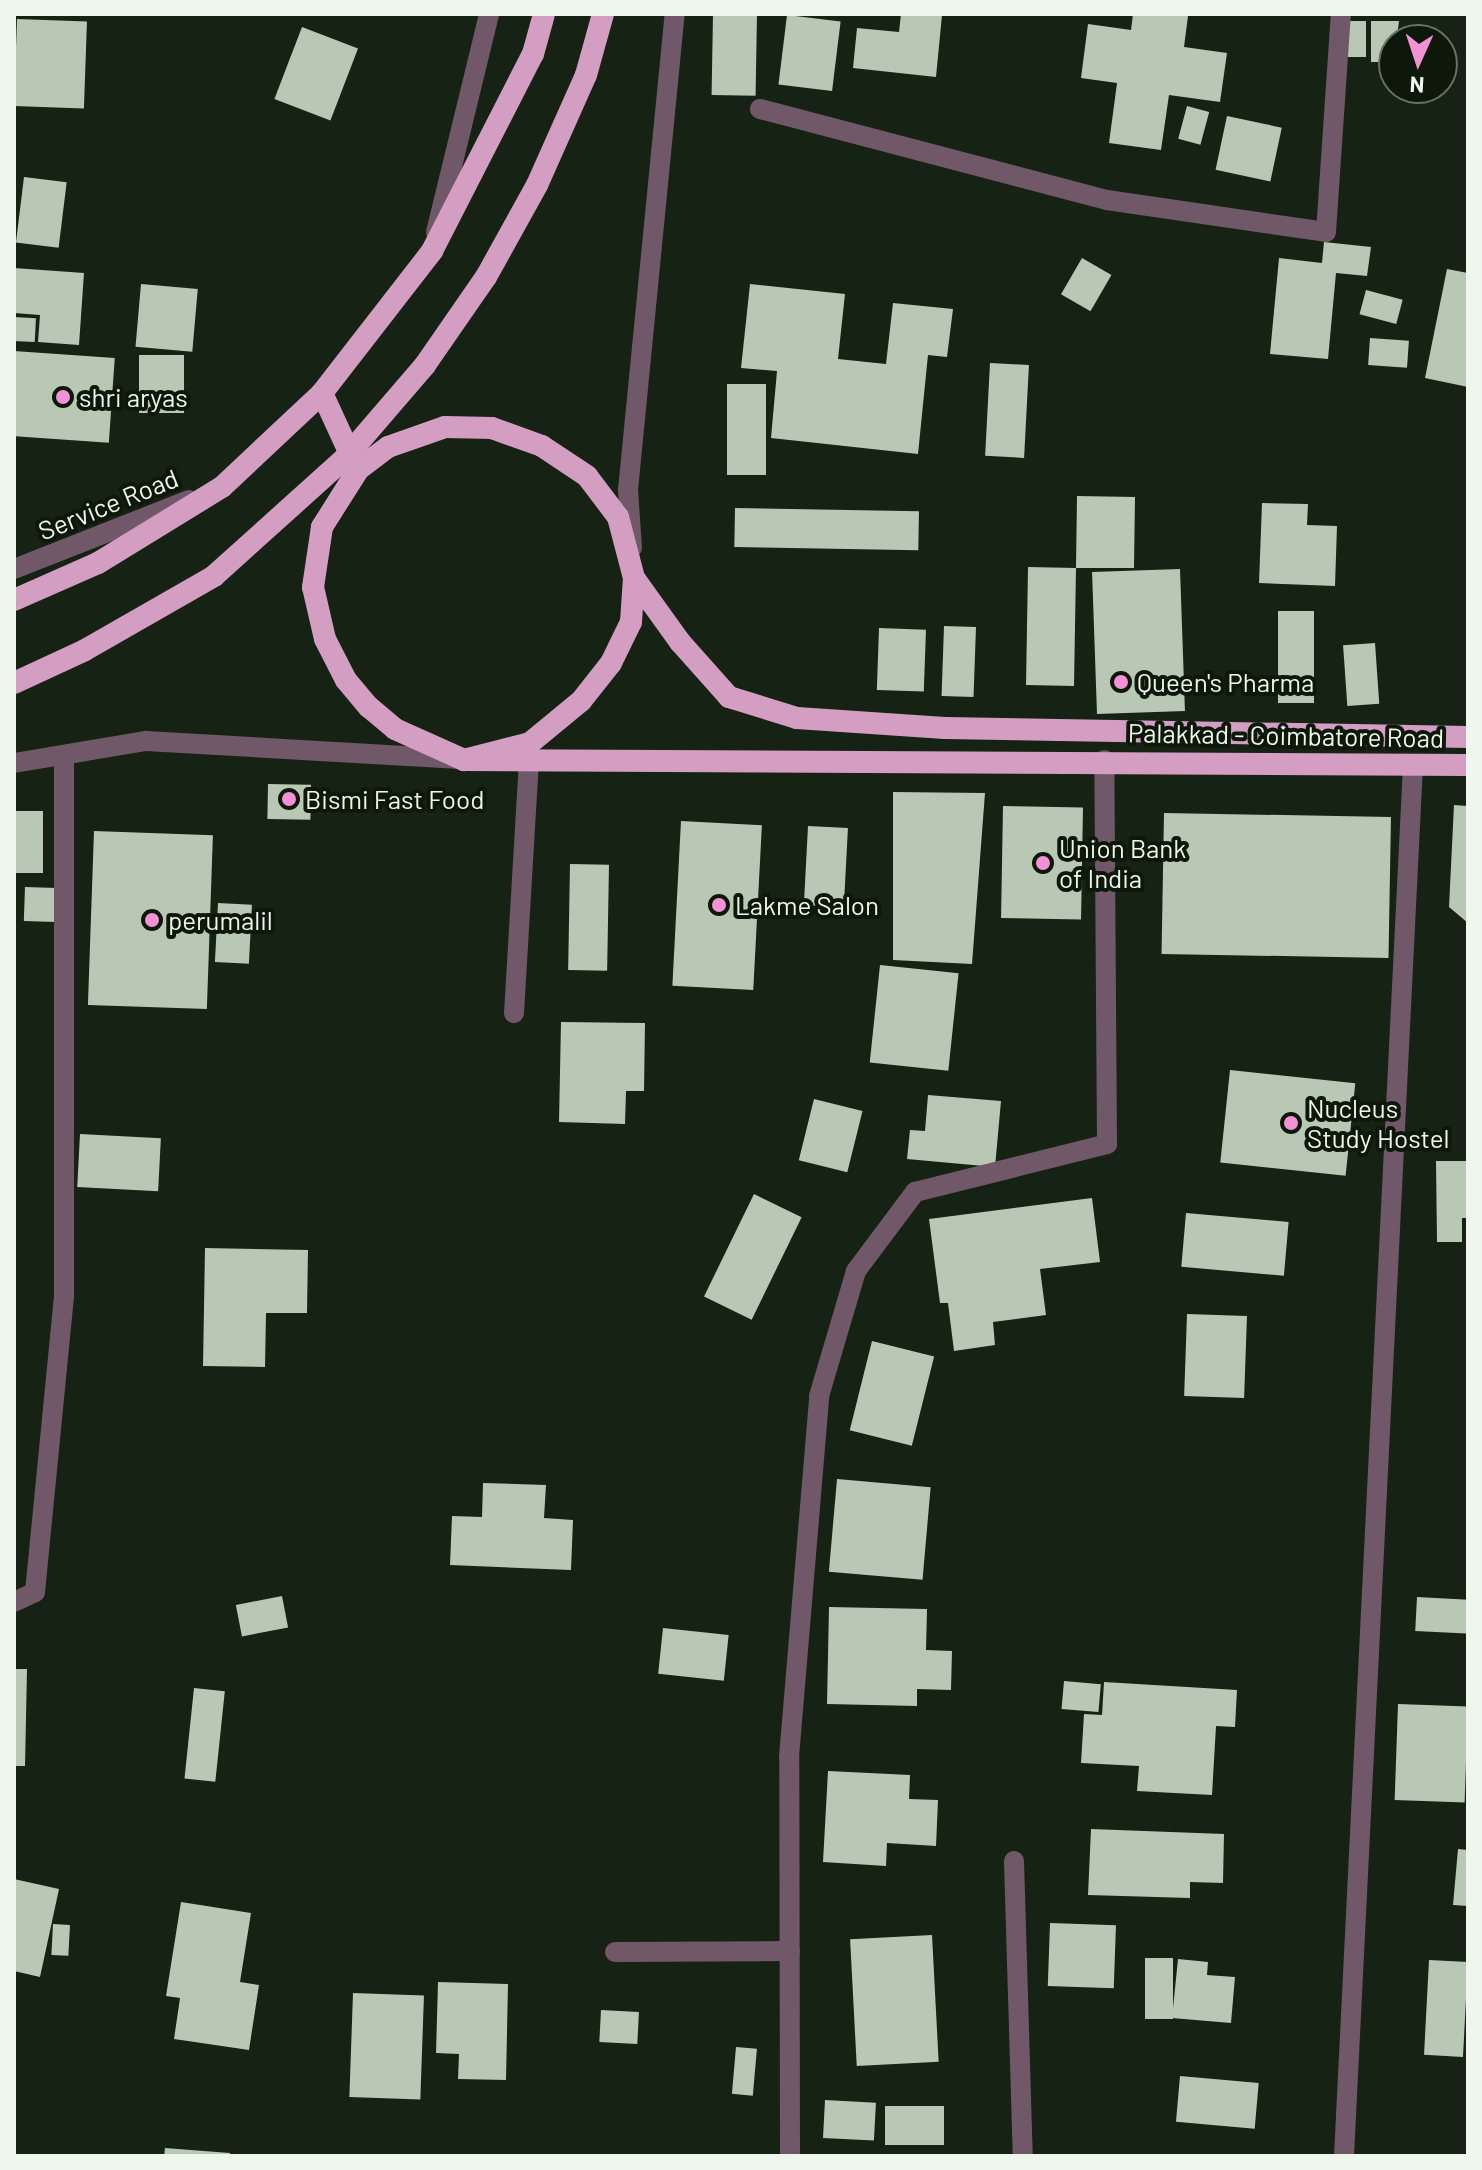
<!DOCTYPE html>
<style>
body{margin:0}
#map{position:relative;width:1482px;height:2170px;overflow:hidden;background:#162213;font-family:Barlow,sans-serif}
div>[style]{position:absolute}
.building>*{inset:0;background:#b9c8b5;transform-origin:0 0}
.minor>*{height:20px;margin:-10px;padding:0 10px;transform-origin:10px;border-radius:10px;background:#705868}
.tertiary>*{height:20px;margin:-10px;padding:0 10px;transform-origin:10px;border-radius:10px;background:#705868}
.trunk>*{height:22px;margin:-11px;padding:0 11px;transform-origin:11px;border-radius:11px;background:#d49ec3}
.trunk-bridge>*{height:22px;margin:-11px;padding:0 11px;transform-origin:11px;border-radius:11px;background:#d49ec3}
.dots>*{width:22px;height:22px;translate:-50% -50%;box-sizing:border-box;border:4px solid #0d180a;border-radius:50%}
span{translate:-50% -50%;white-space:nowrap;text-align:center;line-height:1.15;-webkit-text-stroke:8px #0d180a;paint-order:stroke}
.poi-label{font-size:26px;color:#eff7ed}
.left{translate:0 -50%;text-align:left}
.street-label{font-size:26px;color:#eff7ed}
.frame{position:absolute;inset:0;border:16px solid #eff7ed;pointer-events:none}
.north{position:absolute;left:1378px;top:24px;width:80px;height:80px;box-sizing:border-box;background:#0d180a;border:2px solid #677165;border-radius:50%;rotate:183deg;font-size:22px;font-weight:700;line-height:32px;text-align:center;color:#eff7ed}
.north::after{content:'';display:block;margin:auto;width:28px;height:36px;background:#f391d6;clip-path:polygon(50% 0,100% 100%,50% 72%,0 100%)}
</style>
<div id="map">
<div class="building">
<div style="left:713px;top:14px;width:44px;height:81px;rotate:1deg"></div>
<div style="clip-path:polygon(901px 14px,942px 15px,936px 77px,853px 68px,857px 28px,899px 32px)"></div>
<div style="clip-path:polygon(1133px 14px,1188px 16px,1184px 47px,1227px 53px,1220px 102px,1169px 95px,1161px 150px,1109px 143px,1117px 83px,1081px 78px,1088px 24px,1131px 30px)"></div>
<div style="left:787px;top:15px;width:54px;height:70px;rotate:7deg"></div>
<div style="left:17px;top:19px;width:70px;height:87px;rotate:2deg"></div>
<div style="left:1346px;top:21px;width:20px;height:36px"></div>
<div style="clip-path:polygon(1371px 21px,1399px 21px,1394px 62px,1371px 62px)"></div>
<div style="left:302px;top:27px;width:60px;height:77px;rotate:21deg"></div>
<div style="left:1187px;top:106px;width:23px;height:34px;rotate:15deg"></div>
<div style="left:1227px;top:116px;width:56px;height:55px;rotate:12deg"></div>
<div style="left:24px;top:177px;width:43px;height:66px;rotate:7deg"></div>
<div style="clip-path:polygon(1324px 242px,1371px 247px,1367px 276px,1336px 273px,1328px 359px,1270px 354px,1279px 258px,1322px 263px)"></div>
<div style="left:1082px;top:258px;width:34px;height:42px;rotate:30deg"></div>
<div style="clip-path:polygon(14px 268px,84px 273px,79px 345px,38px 342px,40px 315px,14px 313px)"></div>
<div style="clip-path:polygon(1447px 269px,1468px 273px,1468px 387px,1425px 378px)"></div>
<div style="left:141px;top:284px;width:57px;height:63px;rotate:5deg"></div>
<div style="clip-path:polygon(750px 284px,845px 294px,838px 359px,886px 364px,893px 303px,953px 309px,947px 357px,928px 355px,918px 454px,771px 438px,777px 371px,741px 368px)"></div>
<div style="left:1366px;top:290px;width:38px;height:25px;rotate:15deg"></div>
<div style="left:14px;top:317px;width:22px;height:24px;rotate:3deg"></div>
<div style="left:1370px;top:338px;width:39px;height:27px;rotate:4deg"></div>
<div style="left:14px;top:351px;width:101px;height:85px;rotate:4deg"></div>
<div style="left:139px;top:355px;width:45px;height:58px"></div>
<div style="left:990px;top:363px;width:39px;height:93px;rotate:3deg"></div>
<div style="left:727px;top:384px;width:39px;height:91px"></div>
<div style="clip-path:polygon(1077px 496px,1135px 497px,1134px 568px,1076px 568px,1074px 686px,1026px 685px,1028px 567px,1076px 568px)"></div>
<div style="clip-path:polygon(1262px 503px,1308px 504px,1307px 525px,1337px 526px,1335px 586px,1259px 583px)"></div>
<div style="left:735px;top:508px;width:184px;height:39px;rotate:1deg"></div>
<div style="left:1180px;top:569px;width:142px;height:88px;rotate:88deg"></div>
<div style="left:1278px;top:611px;width:36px;height:92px"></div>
<div style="left:944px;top:626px;width:32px;height:70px;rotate:2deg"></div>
<div style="left:879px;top:628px;width:47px;height:62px;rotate:2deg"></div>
<div style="left:1375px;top:643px;width:61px;height:32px;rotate:86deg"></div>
<div style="left:268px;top:784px;width:43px;height:35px;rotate:1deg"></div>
<div style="clip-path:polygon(893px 792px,985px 793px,972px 964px,893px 960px)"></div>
<div style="clip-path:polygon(1454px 805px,1468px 806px,1468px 923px,1449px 907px)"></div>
<div style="left:1003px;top:806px;width:80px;height:112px;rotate:1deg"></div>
<div style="left:14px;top:811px;width:29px;height:62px"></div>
<div style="left:1164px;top:813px;width:227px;height:141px;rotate:1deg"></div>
<div style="left:681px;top:821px;width:81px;height:165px;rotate:3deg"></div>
<div style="left:808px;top:826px;width:40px;height:79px;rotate:3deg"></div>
<div style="left:94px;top:831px;width:119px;height:174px;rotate:2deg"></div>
<div style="left:570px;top:864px;width:39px;height:106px;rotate:1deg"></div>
<div style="left:25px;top:887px;width:32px;height:34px;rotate:2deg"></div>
<div style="left:218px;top:903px;width:34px;height:59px;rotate:3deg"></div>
<div style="left:880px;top:965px;width:79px;height:98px;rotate:6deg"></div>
<div style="clip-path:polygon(561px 1022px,645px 1023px,644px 1091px,626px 1091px,625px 1124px,559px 1122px)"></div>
<div style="left:1230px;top:1070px;width:126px;height:93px;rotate:6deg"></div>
<div style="clip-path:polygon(928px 1095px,1001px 1101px,995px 1167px,907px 1159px,910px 1130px,925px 1131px)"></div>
<div style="left:814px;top:1099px;width:50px;height:63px;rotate:14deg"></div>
<div style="left:80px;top:1134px;width:81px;height:53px;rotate:3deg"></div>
<div style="clip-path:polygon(1436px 1161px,1468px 1161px,1468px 1218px,1462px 1218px,1462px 1242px,1437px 1242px)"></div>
<div style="left:754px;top:1194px;width:53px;height:114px;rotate:26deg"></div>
<div style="clip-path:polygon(1092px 1198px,1100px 1262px,1040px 1269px,1046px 1315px,993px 1322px,995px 1345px,954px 1351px,948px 1303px,940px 1303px,929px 1219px)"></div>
<div style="left:1186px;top:1213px;width:103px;height:54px;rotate:5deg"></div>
<div style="clip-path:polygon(205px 1248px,308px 1250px,307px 1313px,266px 1313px,265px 1367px,203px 1366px)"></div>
<div style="left:1187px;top:1314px;width:60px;height:82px;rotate:2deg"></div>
<div style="left:872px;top:1341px;width:64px;height:92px;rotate:14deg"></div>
<div style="left:837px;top:1479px;width:94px;height:93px;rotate:5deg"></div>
<div style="clip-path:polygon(483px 1483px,546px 1485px,544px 1518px,573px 1520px,571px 1570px,450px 1565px,452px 1516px,482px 1517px)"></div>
<div style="left:282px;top:1596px;width:32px;height:47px;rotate:79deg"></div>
<div style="left:1417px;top:1597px;width:51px;height:34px;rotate:3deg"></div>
<div style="clip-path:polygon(829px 1607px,927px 1609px,926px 1650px,952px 1651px,951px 1690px,917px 1689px,917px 1706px,827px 1704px)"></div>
<div style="left:663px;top:1628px;width:66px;height:46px;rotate:6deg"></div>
<div style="clip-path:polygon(14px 1669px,27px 1669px,25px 1766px,14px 1766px)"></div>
<div style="left:1064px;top:1681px;width:37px;height:28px;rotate:5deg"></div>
<div style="clip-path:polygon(1104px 1682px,1237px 1690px,1235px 1727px,1216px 1726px,1212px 1795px,1137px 1791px,1139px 1766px,1081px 1763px,1084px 1714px,1102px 1715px)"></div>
<div style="left:194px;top:1688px;width:31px;height:91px;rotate:6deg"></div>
<div style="left:1398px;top:1704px;width:70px;height:96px;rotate:2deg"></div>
<div style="clip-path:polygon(828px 1771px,910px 1775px,909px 1799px,938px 1800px,936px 1846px,887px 1843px,886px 1866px,823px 1862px)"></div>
<div style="clip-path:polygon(1091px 1829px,1224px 1834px,1223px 1883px,1190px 1882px,1190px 1898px,1088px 1895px)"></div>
<div style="clip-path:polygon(1458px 1849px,1468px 1850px,1468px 1906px,1453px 1905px)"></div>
<div style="clip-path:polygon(14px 1879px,59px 1889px,40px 1977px,14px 1971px)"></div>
<div style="clip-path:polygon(181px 1902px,251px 1913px,240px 1982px,259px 1985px,249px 2050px,174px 2039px,180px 1998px,166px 1996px)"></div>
<div style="left:1050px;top:1923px;width:66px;height:63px;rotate:2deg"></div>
<div style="left:53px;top:1924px;width:17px;height:31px;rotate:3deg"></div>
<div style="left:932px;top:1935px;width:127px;height:82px;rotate:87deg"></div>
<div style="left:1145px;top:1958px;width:28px;height:61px"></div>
<div style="clip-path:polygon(1178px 1959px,1208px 1962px,1207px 1975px,1235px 1977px,1231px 2023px,1172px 2018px)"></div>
<div style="left:1429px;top:1960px;width:39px;height:95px;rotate:3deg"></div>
<div style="clip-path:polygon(438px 1982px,508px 1984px,506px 2080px,458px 2079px,459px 2054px,436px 2053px)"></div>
<div style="left:353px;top:1993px;width:71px;height:104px;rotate:2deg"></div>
<div style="left:601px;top:2010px;width:38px;height:32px;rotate:3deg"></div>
<div style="left:736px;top:2047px;width:21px;height:47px;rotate:5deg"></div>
<div style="left:1180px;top:2076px;width:79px;height:46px;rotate:5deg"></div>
<div style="left:825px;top:2100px;width:51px;height:38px;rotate:3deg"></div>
<div style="left:885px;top:2106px;width:59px;height:39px"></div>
<div style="clip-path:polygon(165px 2148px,230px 2153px,230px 2156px,164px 2156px)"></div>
</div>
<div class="minor">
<div style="left:760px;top:109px;width:359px;rotate:14.7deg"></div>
<div style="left:1107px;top:200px;width:221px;rotate:8.3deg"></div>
<div style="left:1326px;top:232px;width:219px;rotate:-86.1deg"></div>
<div style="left:514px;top:1013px;width:249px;rotate:-86.6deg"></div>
<div style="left:14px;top:1602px;width:23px;rotate:-25deg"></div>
<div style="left:35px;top:1592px;width:297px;rotate:-84.4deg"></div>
<div style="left:64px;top:1296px;width:540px;rotate:-90deg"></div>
<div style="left:1014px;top:1861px;width:295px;rotate:88.3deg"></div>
<div style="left:615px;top:1952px;width:175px;rotate:-0.3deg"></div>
<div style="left:790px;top:2156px;width:399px;rotate:-90.1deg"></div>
<div style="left:789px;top:1757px;width:362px;rotate:-85.2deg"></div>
<div style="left:819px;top:1396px;width:130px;rotate:-73.5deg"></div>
<div style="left:856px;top:1271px;width:99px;rotate:-53.2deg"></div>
<div style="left:915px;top:1192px;width:198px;rotate:-14deg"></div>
<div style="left:1107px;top:1144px;width:384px;rotate:-90.4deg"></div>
<div style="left:1344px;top:2156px;width:1393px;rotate:-87.16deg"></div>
</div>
<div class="tertiary">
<div style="left:436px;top:232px;width:224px;rotate:-76.3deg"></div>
<div style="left:632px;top:548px;width:58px;rotate:-93.9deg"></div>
<div style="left:628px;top:490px;width:478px;rotate:-84.4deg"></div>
<div style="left:14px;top:569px;width:188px;rotate:-21.5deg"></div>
<div style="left:14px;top:763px;width:134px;rotate:-9.5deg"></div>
<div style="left:146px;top:741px;width:315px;rotate:3.3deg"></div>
</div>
<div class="trunk">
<div style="left:322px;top:393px;width:84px;rotate:65.3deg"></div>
<div style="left:634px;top:578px;width:79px;rotate:54.3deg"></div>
<div style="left:680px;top:642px;width:74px;rotate:48.3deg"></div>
<div style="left:729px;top:697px;width:71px;rotate:17.2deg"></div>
<div style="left:797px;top:718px;width:148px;rotate:3.9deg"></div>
<div style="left:945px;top:728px;width:523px;rotate:0.99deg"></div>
<div style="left:14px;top:600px;width:92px;rotate:-23.8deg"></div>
<div style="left:98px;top:563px;width:145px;rotate:-31.5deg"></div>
<div style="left:222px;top:487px;width:137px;rotate:-43.2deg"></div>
<div style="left:322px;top:393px;width:180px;rotate:-52.2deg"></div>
<div style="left:432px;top:251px;width:221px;rotate:-62.9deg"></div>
<div style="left:533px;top:54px;width:41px;rotate:-74.6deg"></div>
<div style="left:464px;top:760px;width:68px;rotate:-14.4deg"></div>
<div style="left:530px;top:743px;width:66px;rotate:-39.5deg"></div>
<div style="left:581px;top:701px;width:48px;rotate:-51.7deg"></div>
<div style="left:611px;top:663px;width:46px;rotate:-64deg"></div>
<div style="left:631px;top:622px;width:44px;rotate:-86.1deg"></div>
<div style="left:634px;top:578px;width:63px;rotate:-104.7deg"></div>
<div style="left:618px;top:517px;width:51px;rotate:-127.1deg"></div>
<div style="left:587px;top:476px;width:54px;rotate:-146.3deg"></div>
<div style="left:542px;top:446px;width:53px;rotate:-160.2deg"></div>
<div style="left:492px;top:428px;width:47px;rotate:-178.8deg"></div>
<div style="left:445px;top:427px;width:60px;rotate:160.7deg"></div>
<div style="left:388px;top:447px;width:38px;rotate:143deg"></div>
<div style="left:358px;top:470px;width:67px;rotate:122.3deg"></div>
<div style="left:322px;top:527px;width:61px;rotate:98.5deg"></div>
<div style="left:313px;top:587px;width:53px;rotate:77deg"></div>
<div style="left:325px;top:639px;width:46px;rotate:62.9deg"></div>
<div style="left:346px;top:680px;width:35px;rotate:50deg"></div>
<div style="left:369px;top:707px;width:34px;rotate:40deg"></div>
<div style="left:395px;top:729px;width:76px;rotate:24.2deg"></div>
<div style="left:464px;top:760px;width:1004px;rotate:0.29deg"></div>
</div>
<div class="trunk-bridge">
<div style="left:14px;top:683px;width:78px;rotate:-24.9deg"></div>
<div style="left:85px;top:650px;width:149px;rotate:-29.8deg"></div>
<div style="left:214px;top:576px;width:178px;rotate:-42deg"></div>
<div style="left:346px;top:457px;width:121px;rotate:-49.3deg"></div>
<div style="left:425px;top:365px;width:107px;rotate:-55.3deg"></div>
<div style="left:486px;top:277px;width:105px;rotate:-61deg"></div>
<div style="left:537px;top:185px;width:120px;rotate:-66deg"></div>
<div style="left:586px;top:75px;width:63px;rotate:-74.4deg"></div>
</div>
<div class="dots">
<div style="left:63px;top:397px;background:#f391d6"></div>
<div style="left:1121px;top:682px;background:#f391d6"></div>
<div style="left:289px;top:799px;background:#f391d6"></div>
<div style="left:1043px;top:863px;background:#f391d6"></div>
<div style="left:719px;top:905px;background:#f391d6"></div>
<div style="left:152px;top:920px;background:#f391d6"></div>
<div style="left:1291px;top:1123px;background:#f391d6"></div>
</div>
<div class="poi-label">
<span class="left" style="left:79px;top:397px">shri aryas</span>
<span class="left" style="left:1137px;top:682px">Queen's Pharma</span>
<span class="left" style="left:305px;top:799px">Bismi Fast Food</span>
<span class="left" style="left:1059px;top:863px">Union Bank<br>of India</span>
<span class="left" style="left:735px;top:905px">Lakme Salon</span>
<span class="left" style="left:168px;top:920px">perumalil</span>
<span class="left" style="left:1307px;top:1123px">Nucleus<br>Study Hostel</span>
</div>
<div class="street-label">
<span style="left:108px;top:504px;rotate:-22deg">Service Road</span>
<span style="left:1286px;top:735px;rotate:1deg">Palakkad - Coimbatore Road</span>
</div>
<div class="frame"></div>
<div class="north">N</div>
</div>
